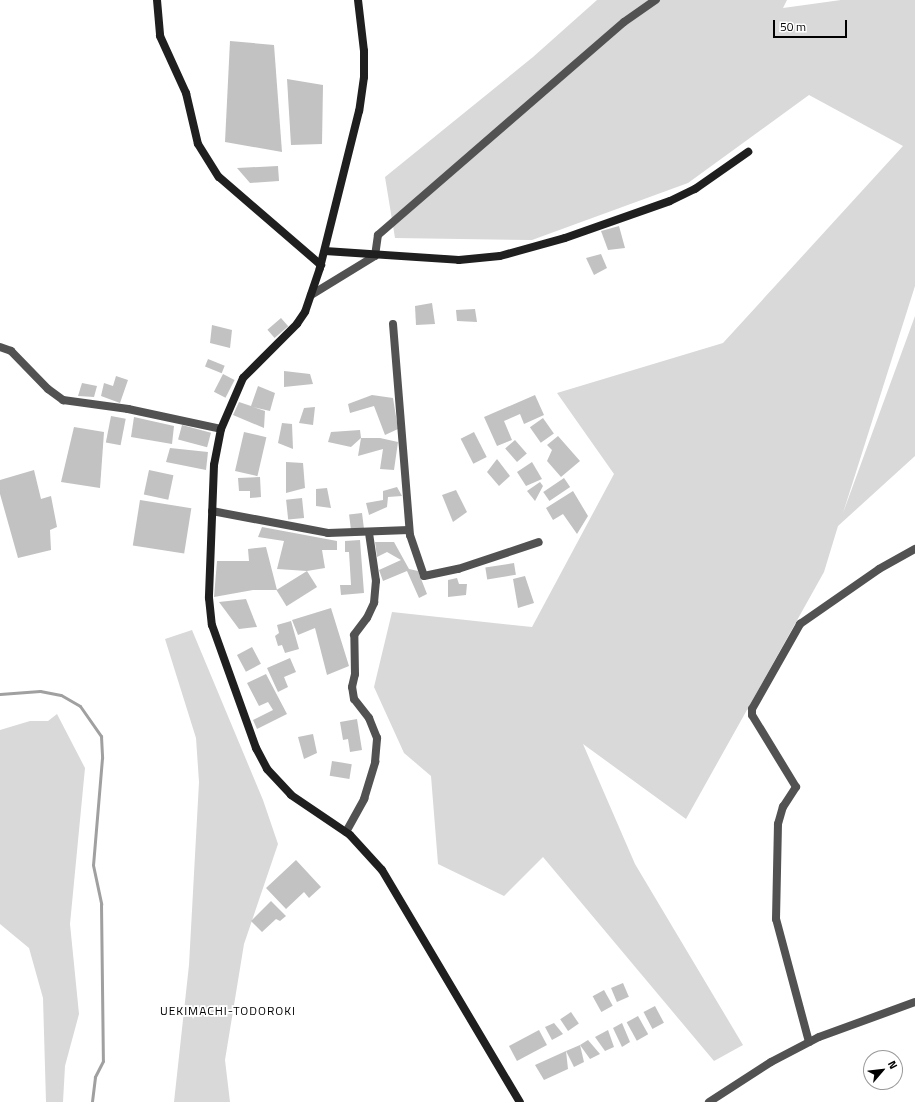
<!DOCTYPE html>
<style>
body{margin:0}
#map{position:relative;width:915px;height:1102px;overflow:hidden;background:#fff;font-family:"Titillium Web",sans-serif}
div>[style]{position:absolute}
.green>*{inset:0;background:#d9d9d9}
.stream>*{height:3px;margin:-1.5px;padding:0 1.5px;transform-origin:1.5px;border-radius:1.5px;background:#a0a0a0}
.building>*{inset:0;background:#c2c2c2;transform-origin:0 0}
.street>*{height:8px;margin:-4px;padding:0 4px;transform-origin:4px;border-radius:4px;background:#525252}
.secondary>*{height:8px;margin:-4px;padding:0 4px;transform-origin:4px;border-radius:4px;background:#1f1f1f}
span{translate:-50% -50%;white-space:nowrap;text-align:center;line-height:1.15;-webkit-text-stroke:3.5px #fff;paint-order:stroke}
.quarter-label{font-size:12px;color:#000;letter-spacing:1px}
.north{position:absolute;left:863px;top:1050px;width:40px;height:40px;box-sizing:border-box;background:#fff;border:1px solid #999;border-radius:50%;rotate:62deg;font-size:11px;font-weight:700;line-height:16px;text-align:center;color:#000}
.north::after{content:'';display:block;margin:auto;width:14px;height:18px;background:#000;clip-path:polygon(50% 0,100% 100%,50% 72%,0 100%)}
.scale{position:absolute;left:773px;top:20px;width:74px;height:18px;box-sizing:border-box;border:2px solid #000;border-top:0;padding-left:5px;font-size:12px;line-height:14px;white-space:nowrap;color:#000;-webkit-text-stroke:3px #fff;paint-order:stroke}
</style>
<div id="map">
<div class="green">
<div style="clip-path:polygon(597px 0,787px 0,783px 8px,841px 0,915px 0,915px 286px,843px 513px,915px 316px,915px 456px,838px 526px,824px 572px,686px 819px,583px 744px,635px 864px,743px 1045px,714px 1061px,543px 857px,504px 896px,438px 864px,431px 776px,404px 753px,374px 687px,392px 612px,532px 627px,614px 474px,557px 393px,723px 343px,903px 146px,809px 95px,688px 183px,532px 240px,395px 238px,385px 177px,533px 57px)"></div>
<div style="clip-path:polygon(192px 630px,263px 800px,278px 844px,244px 944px,225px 1060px,230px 1102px,174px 1102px,189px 965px,199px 782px,196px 738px,165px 639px)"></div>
<div style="clip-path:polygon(57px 714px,85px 768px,70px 924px,79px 1014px,65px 1066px,63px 1102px,46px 1102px,43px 998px,29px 948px,0 924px,0 730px,30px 721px,48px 721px)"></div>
</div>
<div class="stream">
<div style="left:0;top:694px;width:40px;rotate:-4.3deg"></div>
<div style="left:40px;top:691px;width:21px;rotate:11deg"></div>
<div style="left:61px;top:695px;width:22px;rotate:30deg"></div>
<div style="left:80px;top:706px;width:37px;rotate:55deg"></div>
<div style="left:101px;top:736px;width:22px;rotate:87deg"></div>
<div style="left:102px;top:758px;width:107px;rotate:94.8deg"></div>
<div style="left:93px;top:865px;width:40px;rotate:78deg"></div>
<div style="left:101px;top:904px;width:157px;rotate:89.3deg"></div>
<div style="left:103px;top:1061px;width:18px;rotate:117deg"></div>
<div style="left:95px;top:1077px;width:25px;rotate:97deg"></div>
</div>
<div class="building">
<div style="clip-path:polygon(230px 41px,274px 45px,282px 152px,225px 142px)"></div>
<div style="clip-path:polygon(287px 79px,323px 85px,322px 144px,291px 145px)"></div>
<div style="clip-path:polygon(278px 166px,279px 181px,250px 183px,237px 168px)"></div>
<div style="clip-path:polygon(619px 226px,625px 248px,608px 250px,601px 231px)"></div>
<div style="clip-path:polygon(601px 254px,607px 268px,594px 275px,586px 258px)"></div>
<div style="clip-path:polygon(432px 303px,435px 324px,416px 325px,415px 306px)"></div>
<div style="clip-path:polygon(475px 309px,477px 322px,457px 321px,456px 310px)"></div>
<div style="left:281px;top:318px;width:11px;height:18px;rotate:49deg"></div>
<div style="clip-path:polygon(212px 325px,232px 330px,230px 348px,210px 343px)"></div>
<div style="left:208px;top:359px;width:18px;height:8px;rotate:22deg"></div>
<div style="clip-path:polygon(284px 371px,310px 374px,313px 384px,284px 387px)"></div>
<div style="left:223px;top:374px;width:13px;height:20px;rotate:27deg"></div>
<div style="clip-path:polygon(116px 376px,128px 380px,120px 403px,101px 396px,104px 383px,113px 386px)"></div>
<div style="clip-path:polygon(82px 383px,97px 386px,94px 397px,78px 396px)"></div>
<div style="clip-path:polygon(258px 386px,275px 393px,270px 411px,253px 407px,265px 411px,264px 428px,233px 415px,239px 402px,251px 406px)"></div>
<div style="clip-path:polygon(372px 395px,393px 398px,398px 429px,385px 435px,374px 406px,350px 413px,348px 404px)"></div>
<div style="clip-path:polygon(535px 395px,544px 415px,524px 424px,520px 414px,504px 421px,512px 440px,497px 446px,484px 417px)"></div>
<div style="clip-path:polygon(315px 407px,313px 425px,299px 423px,304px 408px)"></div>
<div style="left:111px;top:416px;width:15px;height:27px;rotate:11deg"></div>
<div style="clip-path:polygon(134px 417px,174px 426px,172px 444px,131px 437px)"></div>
<div style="left:543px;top:418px;width:19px;height:16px;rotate:55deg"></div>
<div style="clip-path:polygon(282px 423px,292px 424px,293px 449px,278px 443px)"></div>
<div style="left:182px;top:425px;width:30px;height:15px;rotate:15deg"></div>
<div style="clip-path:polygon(74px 427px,104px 432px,100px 488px,61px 482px)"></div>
<div style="clip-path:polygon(360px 430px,361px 438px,351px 447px,328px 442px,331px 432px)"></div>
<div style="left:244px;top:432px;width:23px;height:40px;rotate:13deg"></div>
<div style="left:474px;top:432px;width:28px;height:15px;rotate:63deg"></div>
<div style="clip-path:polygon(558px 436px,580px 461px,561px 477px,547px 461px,552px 450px,547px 445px)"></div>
<div style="clip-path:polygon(361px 438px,380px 438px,398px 442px,394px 470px,380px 469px,383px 449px,358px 456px)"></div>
<div style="left:515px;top:440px;width:18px;height:13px;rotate:49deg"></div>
<div style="clip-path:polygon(170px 448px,208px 452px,206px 470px,166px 462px)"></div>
<div style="clip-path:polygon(497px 459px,510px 476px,499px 486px,487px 472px)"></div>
<div style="clip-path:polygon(286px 462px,303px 463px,305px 488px,286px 493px)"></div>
<div style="clip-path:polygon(532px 462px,542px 479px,526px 486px,517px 472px)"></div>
<div style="clip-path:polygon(34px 470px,41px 499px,51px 496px,57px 527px,50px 530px,51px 550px,18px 558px,0 494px,0 480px)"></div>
<div style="left:149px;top:470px;width:25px;height:25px;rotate:12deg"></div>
<div style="clip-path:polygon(260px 477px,261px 497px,250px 498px,250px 491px,239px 491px,238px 478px)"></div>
<div style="left:564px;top:478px;width:11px;height:25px;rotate:56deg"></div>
<div style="clip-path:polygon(540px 482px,543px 486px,535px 501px,527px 491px)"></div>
<div style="clip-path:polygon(397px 487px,402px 496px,388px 497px,387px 507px,369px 515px,366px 503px,383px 500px,383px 491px)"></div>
<div style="clip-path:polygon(327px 488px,331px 508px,316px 506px,316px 489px)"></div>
<div style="clip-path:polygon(456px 490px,467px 512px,453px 522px,442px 495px)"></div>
<div style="clip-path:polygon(573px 491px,588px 516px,577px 534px,563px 514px,553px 520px,546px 508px)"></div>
<div style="left:302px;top:498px;width:20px;height:16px;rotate:84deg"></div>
<div style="left:140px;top:500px;width:52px;height:46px;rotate:9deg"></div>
<div style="left:362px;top:513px;width:17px;height:13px;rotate:83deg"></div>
<div style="clip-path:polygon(262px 527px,337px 541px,337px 550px,322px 550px,325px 568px,307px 571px,277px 569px,284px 541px,258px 537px)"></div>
<div style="clip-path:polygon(360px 540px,364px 593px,341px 595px,340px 585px,351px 585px,349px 552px,345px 552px,345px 541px)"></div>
<div style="clip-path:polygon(375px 542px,394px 542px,409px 569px,418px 571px,427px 594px,419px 598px,407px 571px,383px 581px,379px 570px,401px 560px,387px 552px,377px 557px)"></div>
<div style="clip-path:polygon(266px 547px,277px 590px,253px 590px,214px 597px,217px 561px,249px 561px,248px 549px)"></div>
<div style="left:514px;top:563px;width:12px;height:29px;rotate:81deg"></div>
<div style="left:307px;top:571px;width:19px;height:36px;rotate:58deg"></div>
<div style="clip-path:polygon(525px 576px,534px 603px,518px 608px,513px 579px)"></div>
<div style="clip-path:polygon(457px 578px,459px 584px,467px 584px,466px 595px,448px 597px,448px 580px)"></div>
<div style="clip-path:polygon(246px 599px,257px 627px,239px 629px,219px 602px)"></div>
<div style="clip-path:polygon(331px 608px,349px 666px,327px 675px,315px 628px,298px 635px,292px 620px)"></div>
<div style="clip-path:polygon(291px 621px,299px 649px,285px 653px,282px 645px,278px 646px,275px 636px,279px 633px,277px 625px)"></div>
<div style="left:252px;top:647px;width:19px;height:17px;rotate:62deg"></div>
<div style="clip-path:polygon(290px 658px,296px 672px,284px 677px,288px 687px,278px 692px,267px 668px)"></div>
<div style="clip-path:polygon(266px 674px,287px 714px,257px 729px,253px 720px,273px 710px,268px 702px,259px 706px,247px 683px)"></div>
<div style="clip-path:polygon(357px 719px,362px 750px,350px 752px,348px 739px,343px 740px,340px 722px)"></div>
<div style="clip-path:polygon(313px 734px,317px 753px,304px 759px,298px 737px)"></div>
<div style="left:332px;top:761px;width:20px;height:15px;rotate:9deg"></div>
<div style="clip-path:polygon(296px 860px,321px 887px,309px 898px,304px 892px,286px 909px,266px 888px)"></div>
<div style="clip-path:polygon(271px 901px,286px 916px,280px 921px,276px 919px,262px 932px,251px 921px)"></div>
<div style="left:623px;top:983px;width:15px;height:13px;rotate:67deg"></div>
<div style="left:604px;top:990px;width:18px;height:13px;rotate:61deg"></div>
<div style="left:655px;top:1006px;width:19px;height:13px;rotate:62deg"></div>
<div style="left:571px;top:1012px;width:14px;height:13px;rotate:56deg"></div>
<div style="left:638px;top:1016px;width:21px;height:13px;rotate:61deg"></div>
<div style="clip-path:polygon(554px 1023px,563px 1034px,552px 1040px,545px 1027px)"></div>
<div style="clip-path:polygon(622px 1023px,630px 1042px,622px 1047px,613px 1028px)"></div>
<div style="left:539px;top:1030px;width:17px;height:34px;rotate:62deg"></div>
<div style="clip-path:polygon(608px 1030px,614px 1047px,605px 1051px,595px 1037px)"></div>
<div style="clip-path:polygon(588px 1040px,600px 1054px,590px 1059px,580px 1045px)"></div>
<div style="clip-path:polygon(580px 1045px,584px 1062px,574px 1067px,566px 1051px)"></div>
<div style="clip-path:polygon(566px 1051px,568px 1069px,544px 1080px,535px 1065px)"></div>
</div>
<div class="street">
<div style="left:311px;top:295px;width:75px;rotate:-31.4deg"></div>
<div style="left:375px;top:256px;width:21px;rotate:-82deg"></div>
<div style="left:378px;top:235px;width:325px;rotate:-40.9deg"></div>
<div style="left:624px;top:22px;width:39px;rotate:-35deg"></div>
<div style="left:393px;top:324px;width:212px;rotate:85.4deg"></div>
<div style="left:410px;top:535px;width:43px;rotate:71.1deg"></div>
<div style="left:424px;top:576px;width:35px;rotate:-12deg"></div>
<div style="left:458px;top:569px;width:85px;rotate:-18.4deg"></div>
<div style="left:0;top:347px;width:12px;rotate:20deg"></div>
<div style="left:11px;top:351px;width:53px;rotate:45.8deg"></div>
<div style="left:48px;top:389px;width:19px;rotate:36deg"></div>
<div style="left:63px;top:400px;width:66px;rotate:7.9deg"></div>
<div style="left:128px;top:409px;width:95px;rotate:12.1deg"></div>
<div style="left:212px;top:511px;width:118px;rotate:10.7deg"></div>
<div style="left:328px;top:533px;width:81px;rotate:-2.1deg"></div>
<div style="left:346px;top:832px;width:38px;rotate:-61deg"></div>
<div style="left:364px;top:799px;width:39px;rotate:-73deg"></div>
<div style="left:375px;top:762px;width:24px;rotate:-85deg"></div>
<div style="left:377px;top:738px;width:22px;rotate:-112deg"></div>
<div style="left:369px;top:718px;width:24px;rotate:-128deg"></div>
<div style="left:354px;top:699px;width:12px;rotate:-99deg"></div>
<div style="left:352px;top:687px;width:13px;rotate:-77deg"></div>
<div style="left:355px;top:674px;width:39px;rotate:-91deg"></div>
<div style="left:354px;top:635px;width:21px;rotate:-53deg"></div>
<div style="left:367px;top:618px;width:17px;rotate:-65deg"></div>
<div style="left:374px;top:603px;width:22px;rotate:-85deg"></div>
<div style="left:376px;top:581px;width:49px;rotate:-98.3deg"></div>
<div style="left:809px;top:1042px;width:127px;rotate:-105deg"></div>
<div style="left:776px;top:919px;width:95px;rotate:-88.8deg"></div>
<div style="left:778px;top:824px;width:18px;rotate:-74deg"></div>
<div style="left:783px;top:807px;width:24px;rotate:-57deg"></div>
<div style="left:796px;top:787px;width:84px;rotate:-121.4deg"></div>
<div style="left:752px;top:715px;width:6px;rotate:-90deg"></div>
<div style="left:752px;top:709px;width:98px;rotate:-60.5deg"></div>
<div style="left:800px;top:624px;width:96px;rotate:-34.8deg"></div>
<div style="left:879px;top:569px;width:41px;rotate:-29.1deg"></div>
<div style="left:709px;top:1102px;width:74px;rotate:-32.8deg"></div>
<div style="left:771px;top:1062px;width:54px;rotate:-27.5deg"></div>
<div style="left:819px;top:1037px;width:102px;rotate:-20deg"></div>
</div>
<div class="secondary">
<div style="left:157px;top:0;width:36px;rotate:85deg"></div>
<div style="left:160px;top:36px;width:63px;rotate:65.5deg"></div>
<div style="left:186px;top:93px;width:52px;rotate:76.8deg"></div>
<div style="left:198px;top:144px;width:39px;rotate:58deg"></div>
<div style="left:219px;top:177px;width:135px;rotate:40.8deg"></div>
<div style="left:358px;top:0;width:51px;rotate:83.3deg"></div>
<div style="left:364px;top:51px;width:26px;rotate:90deg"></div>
<div style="left:364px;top:77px;width:34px;rotate:98deg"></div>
<div style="left:359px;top:111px;width:162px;rotate:104deg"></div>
<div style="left:320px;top:268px;width:46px;rotate:108.8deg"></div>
<div style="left:305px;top:312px;width:14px;rotate:124deg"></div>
<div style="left:297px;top:324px;width:76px;rotate:135deg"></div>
<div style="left:243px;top:378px;width:56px;rotate:113.3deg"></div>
<div style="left:221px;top:429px;width:37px;rotate:101deg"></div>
<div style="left:214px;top:465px;width:133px;rotate:92.2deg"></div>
<div style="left:209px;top:598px;width:27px;rotate:84deg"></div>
<div style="left:212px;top:625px;width:131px;rotate:70.3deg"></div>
<div style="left:256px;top:748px;width:24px;rotate:62deg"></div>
<div style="left:267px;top:769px;width:35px;rotate:47deg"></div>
<div style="left:291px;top:795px;width:71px;rotate:34.1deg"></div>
<div style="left:350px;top:835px;width:47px;rotate:47.6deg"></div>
<div style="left:382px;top:870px;width:270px;rotate:59.3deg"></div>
<div style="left:325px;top:251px;width:134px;rotate:3.8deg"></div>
<div style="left:459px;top:260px;width:41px;rotate:-5.6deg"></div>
<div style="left:500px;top:256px;width:67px;rotate:-15.5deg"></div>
<div style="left:565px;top:238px;width:111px;rotate:-19.4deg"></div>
<div style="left:670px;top:201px;width:28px;rotate:-26deg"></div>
<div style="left:695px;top:189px;width:65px;rotate:-34.9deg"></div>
</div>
<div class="quarter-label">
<span style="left:228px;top:1011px">UEKIMACHI-TODOROKI</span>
</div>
<div class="north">N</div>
<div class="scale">50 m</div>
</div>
